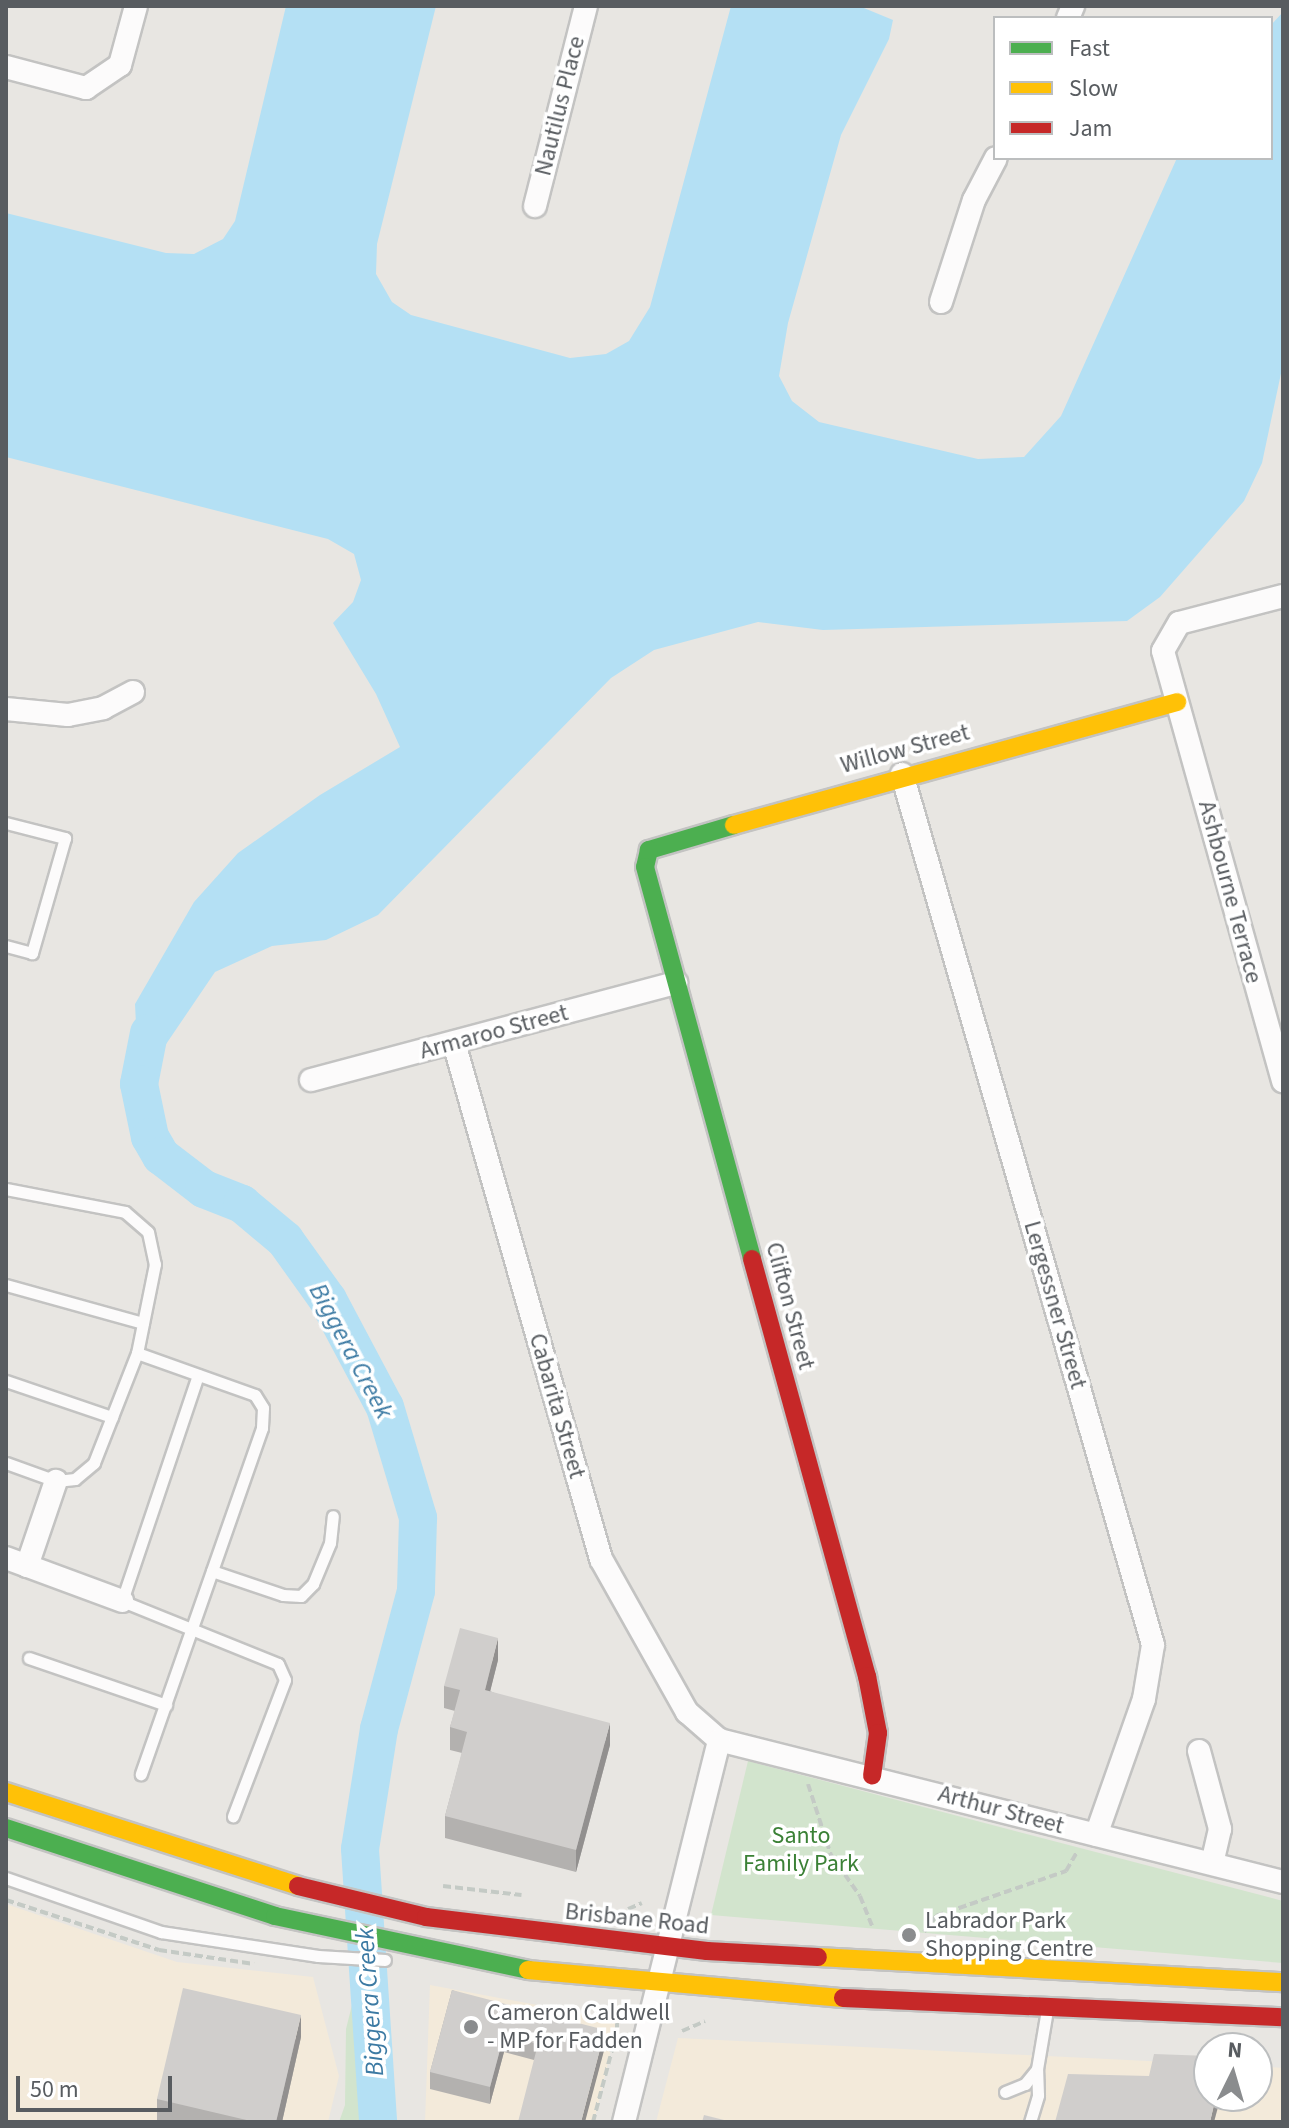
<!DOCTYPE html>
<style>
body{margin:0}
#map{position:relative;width:1289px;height:2128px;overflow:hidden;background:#e8e6e2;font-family:"Source Sans 3",sans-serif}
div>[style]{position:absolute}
.commercial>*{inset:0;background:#f3eada}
.green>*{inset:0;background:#d2e4cd}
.water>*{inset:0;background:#b4e0f4}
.river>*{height:38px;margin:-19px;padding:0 19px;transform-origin:19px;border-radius:19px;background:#b4e0f4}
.path>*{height:4px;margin-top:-2px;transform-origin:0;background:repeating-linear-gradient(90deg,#c4cac5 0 8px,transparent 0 12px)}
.roads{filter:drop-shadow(2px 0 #c3c3c2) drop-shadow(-2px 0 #c3c3c2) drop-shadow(0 2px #c3c3c2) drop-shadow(0 -2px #c3c3c2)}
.lane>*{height:11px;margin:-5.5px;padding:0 5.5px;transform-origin:5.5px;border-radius:5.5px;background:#fcfbfb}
.street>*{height:22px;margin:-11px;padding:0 11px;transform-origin:11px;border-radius:11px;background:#fcfbfb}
.fast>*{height:18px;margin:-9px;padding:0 9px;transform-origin:9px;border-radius:9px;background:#4caf50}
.slow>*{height:18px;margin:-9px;padding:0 9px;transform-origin:9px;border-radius:9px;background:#ffc107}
.jam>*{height:18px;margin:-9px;padding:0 9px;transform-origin:9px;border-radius:9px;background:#c62828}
.wall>*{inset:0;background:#b3b1af}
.shaded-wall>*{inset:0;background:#92908f}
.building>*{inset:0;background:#d0cecc}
.dots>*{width:22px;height:22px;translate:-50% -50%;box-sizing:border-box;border:4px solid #fff;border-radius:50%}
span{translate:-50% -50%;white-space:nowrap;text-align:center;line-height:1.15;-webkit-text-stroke:7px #fff;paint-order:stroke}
.street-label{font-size:24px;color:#585c60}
.park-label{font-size:24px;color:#3b8136}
.poi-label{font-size:24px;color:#585c60}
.left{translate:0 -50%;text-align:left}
.water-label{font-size:26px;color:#3c7aa3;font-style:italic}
.frame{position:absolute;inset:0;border:8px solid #585c60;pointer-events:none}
.legend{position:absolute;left:993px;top:16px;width:280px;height:144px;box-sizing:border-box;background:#fff;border:2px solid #bcbebf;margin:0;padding:10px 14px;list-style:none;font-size:24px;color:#585c60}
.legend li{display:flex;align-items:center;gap:16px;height:40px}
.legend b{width:40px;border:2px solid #bcbebf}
.north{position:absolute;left:1193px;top:2032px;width:80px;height:80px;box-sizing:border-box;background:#fff;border:2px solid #bcbebf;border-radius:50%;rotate:5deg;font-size:22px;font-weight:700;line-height:32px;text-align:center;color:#585c60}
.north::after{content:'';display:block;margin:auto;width:28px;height:36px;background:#8a8c8e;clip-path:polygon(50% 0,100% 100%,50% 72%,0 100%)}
.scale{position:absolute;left:16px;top:2076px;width:156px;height:36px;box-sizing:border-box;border:4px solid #585c60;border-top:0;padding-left:10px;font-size:24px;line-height:28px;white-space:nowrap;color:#585c60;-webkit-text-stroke:6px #fff;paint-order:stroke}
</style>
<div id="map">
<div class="commercial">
<div style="clip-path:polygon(6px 1904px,177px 1962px,313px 1977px,339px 2076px,328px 2122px,6px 2122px)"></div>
<div style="clip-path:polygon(430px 1985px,618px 2020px,594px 2122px,425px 2122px)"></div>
<div style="clip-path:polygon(678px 2038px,1209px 2064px,1209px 2096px,1257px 2096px,1257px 2066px,1283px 2068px,1283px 2122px,656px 2122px)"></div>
</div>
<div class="green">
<div style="clip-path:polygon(748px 1761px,1283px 1901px,1283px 1963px,711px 1915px)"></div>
<div style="clip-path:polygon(352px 2005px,368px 2079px,361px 2122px,339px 2122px,345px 2105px,346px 2029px)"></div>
</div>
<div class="water">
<div style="clip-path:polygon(286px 6px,436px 6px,377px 244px,376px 274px,392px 302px,411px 315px,570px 358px,606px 354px,629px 341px,650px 307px,731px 6px,859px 6px,893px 20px,889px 39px,841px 135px,788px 323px,779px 376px,792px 401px,819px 422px,978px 459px,1024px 457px,1061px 416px,1177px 158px,1271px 158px,1271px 25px,1283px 12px,1283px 364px,1262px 463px,1244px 501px,1160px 597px,1127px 621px,823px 630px,758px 622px,654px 650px,611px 678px,378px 915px,326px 940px,272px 946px,215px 972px,139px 1084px,135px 1004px,194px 902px,238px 853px,320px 795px,400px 747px,376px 694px,333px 623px,353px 602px,361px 580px,354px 554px,328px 539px,6px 457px,6px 213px,166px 253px,194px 254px,223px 239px,235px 221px)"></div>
</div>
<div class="river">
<div style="left:149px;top:1033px;width:52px;rotate:101.1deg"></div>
<div style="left:139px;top:1084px;width:54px;rotate:78.3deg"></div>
<div style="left:150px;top:1137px;width:22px;rotate:60deg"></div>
<div style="left:161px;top:1156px;width:54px;rotate:37.5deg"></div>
<div style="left:204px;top:1189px;width:41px;rotate:21.5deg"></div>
<div style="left:242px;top:1204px;width:56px;rotate:39.9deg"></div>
<div style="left:285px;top:1240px;width:74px;rotate:54.4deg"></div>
<div style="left:328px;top:1300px;width:121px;rotate:62deg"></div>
<div style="left:385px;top:1407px;width:116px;rotate:73.4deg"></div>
<div style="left:418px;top:1518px;width:73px;rotate:91.6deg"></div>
<div style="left:416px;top:1591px;width:143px;rotate:105deg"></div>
<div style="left:379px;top:1729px;width:121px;rotate:99deg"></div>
<div style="left:360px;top:1849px;width:274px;rotate:86.2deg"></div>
</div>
<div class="path">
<div style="left:808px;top:1784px;width:75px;rotate:72.1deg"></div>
<div style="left:831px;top:1855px;width:50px;rotate:54.7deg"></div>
<div style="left:860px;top:1896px;width:35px;rotate:68deg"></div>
<div style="left:443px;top:1886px;width:79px;rotate:6.6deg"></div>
<div style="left:6px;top:1900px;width:161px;rotate:18.1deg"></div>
<div style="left:159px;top:1950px;width:96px;rotate:8.4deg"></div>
<div style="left:628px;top:1909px;width:15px;rotate:-23deg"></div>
<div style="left:924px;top:1932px;width:20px;rotate:-53deg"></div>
<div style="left:936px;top:1916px;width:138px;rotate:-19.1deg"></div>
<div style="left:1066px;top:1871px;width:22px;rotate:-60deg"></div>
<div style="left:682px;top:2031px;width:25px;rotate:-23deg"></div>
<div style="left:593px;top:2122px;width:94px;rotate:-75.2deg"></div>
<div style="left:617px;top:2031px;width:12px;rotate:-90deg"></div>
<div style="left:617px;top:2019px;width:8px;rotate:-135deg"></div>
</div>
<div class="roads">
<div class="lane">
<div style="left:6px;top:823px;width:61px;rotate:14.3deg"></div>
<div style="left:65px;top:838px;width:120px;rotate:106deg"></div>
<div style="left:32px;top:953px;width:27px;rotate:-165deg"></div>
<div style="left:6px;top:1189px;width:121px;rotate:10.9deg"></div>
<div style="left:125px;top:1212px;width:30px;rotate:41deg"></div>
<div style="left:148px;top:1232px;width:33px;rotate:78deg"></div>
<div style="left:155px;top:1264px;width:91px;rotate:101.4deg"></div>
<div style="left:137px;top:1353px;width:118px;rotate:111.4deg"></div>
<div style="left:94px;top:1463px;width:25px;rotate:140deg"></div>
<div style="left:75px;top:1479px;width:19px;rotate:174deg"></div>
<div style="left:56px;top:1481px;width:53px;rotate:-160.2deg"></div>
<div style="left:6px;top:1285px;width:142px;rotate:15.5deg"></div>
<div style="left:137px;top:1353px;width:125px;rotate:19.6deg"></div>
<div style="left:255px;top:1395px;width:15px;rotate:58deg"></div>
<div style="left:263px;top:1408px;width:20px;rotate:93deg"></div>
<div style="left:262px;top:1428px;width:367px;rotate:109.3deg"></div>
<div style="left:198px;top:1375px;width:238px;rotate:108.6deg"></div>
<div style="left:122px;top:1601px;width:168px;rotate:22deg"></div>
<div style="left:278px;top:1664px;width:17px;rotate:66deg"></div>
<div style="left:285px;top:1680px;width:146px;rotate:110.9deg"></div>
<div style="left:6px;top:1381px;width:112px;rotate:18.8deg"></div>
<div style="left:212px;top:1571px;width:75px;rotate:18.7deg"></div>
<div style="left:283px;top:1595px;width:18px;rotate:3deg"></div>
<div style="left:301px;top:1596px;width:17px;rotate:-45deg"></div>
<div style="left:313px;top:1584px;width:44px;rotate:-67.5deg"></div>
<div style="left:330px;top:1543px;width:27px;rotate:-84deg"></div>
<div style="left:29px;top:1658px;width:145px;rotate:18.9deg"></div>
<div style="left:6px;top:1878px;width:164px;rotate:19.2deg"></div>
<div style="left:161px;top:1932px;width:159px;rotate:8.7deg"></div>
<div style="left:318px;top:1956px;width:67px;rotate:3.4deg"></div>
<div style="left:1005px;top:2092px;width:22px;rotate:-22deg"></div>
<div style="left:1025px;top:2084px;width:19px;rotate:-51deg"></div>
<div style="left:1037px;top:2069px;width:54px;rotate:-80.4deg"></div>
<div style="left:1030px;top:2122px;width:28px;rotate:-73deg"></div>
<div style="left:1038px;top:2095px;width:26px;rotate:-92deg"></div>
</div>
<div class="street">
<div style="left:1068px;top:18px;width:13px;rotate:-67deg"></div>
<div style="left:6px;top:67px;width:83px;rotate:14.7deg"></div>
<div style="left:86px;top:88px;width:41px;rotate:-34.1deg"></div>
<div style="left:120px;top:65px;width:61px;rotate:-74.8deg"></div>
<div style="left:535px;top:206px;width:206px;rotate:-75.7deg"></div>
<div style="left:941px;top:302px;width:107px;rotate:-72.1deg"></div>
<div style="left:974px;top:200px;width:47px;rotate:-62.4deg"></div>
<div style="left:1283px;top:596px;width:107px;rotate:165.4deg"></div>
<div style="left:1179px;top:623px;width:32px;rotate:120deg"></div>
<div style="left:1163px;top:651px;width:447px;rotate:74.4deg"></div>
<div style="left:6px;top:709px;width:62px;rotate:5.5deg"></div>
<div style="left:68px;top:715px;width:36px;rotate:-11deg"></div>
<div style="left:103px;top:708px;width:34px;rotate:-28deg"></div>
<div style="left:902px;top:774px;width:906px;rotate:73.92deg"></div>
<div style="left:1153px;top:1645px;width:55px;rotate:99.5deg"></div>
<div style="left:1144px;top:1699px;width:144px;rotate:109.4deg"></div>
<div style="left:454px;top:1043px;width:537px;rotate:74.1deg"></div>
<div style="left:601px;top:1559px;width:176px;rotate:60.7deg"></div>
<div style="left:687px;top:1712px;width:43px;rotate:41.2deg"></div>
<div style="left:719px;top:1740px;width:582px;rotate:14.13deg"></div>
<div style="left:311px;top:1080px;width:378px;rotate:-14.9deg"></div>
<div style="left:6px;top:1558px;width:124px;rotate:20.3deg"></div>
<div style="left:27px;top:1566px;width:90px;rotate:-71.2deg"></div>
<div style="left:1199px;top:1751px;width:81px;rotate:74.9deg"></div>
<div style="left:1220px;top:1829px;width:35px;rotate:103deg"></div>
<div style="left:624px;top:2122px;width:394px;rotate:-76deg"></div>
</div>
<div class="fast">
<div style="left:734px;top:825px;width:89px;rotate:163.6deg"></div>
<div style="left:649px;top:850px;width:17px;rotate:103deg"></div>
<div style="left:645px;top:867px;width:406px;rotate:74.7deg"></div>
<div style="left:6px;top:1828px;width:283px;rotate:18.1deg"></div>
<div style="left:275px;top:1916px;width:259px;rotate:12deg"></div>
</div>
<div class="slow">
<div style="left:734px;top:825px;width:460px;rotate:-15.5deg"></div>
<div style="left:6px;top:1792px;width:307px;rotate:17.8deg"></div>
<div style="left:818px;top:1957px;width:466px;rotate:3.1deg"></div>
<div style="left:528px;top:1970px;width:316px;rotate:5.1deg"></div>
</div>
<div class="jam">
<div style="left:752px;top:1259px;width:433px;rotate:74.6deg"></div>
<div style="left:867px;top:1676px;width:58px;rotate:79.1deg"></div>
<div style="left:878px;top:1733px;width:43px;rotate:97.9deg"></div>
<div style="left:298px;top:1886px;width:132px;rotate:13.6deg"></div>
<div style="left:426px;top:1917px;width:283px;rotate:6.9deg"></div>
<div style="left:707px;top:1951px;width:111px;rotate:3.1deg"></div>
<div style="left:843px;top:1998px;width:440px;rotate:2.5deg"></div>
</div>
</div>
<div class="wall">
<div style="clip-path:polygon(498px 1660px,490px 1691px,610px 1745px,576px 1872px,445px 1838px,445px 1816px,462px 1753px,450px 1750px,450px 1727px,455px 1711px,444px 1708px,444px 1686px)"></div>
<div style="clip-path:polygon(452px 1990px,605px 2047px,534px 2060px,504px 2052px,490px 2104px,430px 2089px,430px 2072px)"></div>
<div style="clip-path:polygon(301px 2037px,282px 2122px,157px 2122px,157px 2099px)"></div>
</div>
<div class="shaded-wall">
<div style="clip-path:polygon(498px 1638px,498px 1660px,485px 1712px,485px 1690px)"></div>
<div style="clip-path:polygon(610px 1723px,610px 1745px,576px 1872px,576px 1850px)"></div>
<div style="clip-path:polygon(301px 2015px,301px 2037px,282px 2122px,276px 2122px)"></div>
<div style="clip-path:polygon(605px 2030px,605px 2047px,585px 2122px,581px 2122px)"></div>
<div style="clip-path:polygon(504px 2035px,504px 2052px,490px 2104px,490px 2087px)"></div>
<div style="clip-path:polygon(1216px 2096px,1221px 2096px,1214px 2122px,1210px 2122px)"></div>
</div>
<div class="building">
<div style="clip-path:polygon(460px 1628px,498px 1638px,485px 1690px,610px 1723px,576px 1850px,445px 1816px,467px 1732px,450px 1727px,460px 1690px,444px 1686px)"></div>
<div style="clip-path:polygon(183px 1988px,301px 2015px,276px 2122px,255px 2122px,157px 2099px)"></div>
<div style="clip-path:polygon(452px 1990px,605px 2030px,581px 2122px,518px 2122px,538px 2044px,504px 2035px,490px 2087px,430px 2072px)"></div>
<div style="clip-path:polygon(1154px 2054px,1209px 2056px,1209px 2096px,1216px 2096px,1210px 2122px,1055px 2122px,1068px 2074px,1149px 2076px)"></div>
<div style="clip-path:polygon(704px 2115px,732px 2122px,702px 2122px)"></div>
</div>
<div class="dots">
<div style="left:909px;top:1935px;background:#8a8c8e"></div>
<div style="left:471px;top:2027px;background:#8a8c8e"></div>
</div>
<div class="street-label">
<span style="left:560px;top:106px;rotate:-76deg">Nautilus Place</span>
<span style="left:905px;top:749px;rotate:-15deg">Willow Street</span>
<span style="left:1230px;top:892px;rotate:75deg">Ashbourne Terrace</span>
<span style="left:494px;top:1032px;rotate:-15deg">Armaroo Street</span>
<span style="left:1055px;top:1305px;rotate:74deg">Lergessner Street</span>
<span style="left:790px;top:1306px;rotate:75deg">Clifton Street</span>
<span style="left:557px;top:1406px;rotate:74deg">Cabarita Street</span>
<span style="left:1001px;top:1810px;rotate:15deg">Arthur Street</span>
<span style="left:637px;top:1919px;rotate:6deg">Brisbane Road</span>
</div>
<div class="park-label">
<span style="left:801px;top:1850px">Santo<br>Family Park</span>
</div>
<div class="poi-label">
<span class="left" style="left:925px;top:1935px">Labrador Park<br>Shopping Centre</span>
<span class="left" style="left:487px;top:2027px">Cameron Caldwell<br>- MP for Fadden</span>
</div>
<div class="water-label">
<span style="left:351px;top:1351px;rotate:62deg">Biggera Creek</span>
<span style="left:370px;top:2002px;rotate:-94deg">Biggera Creek</span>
</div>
<div class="frame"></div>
<ul class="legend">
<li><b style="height:10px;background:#4caf50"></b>Fast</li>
<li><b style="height:10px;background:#ffc107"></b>Slow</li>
<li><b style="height:10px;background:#c62828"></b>Jam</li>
</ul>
<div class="north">N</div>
<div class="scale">50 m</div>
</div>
